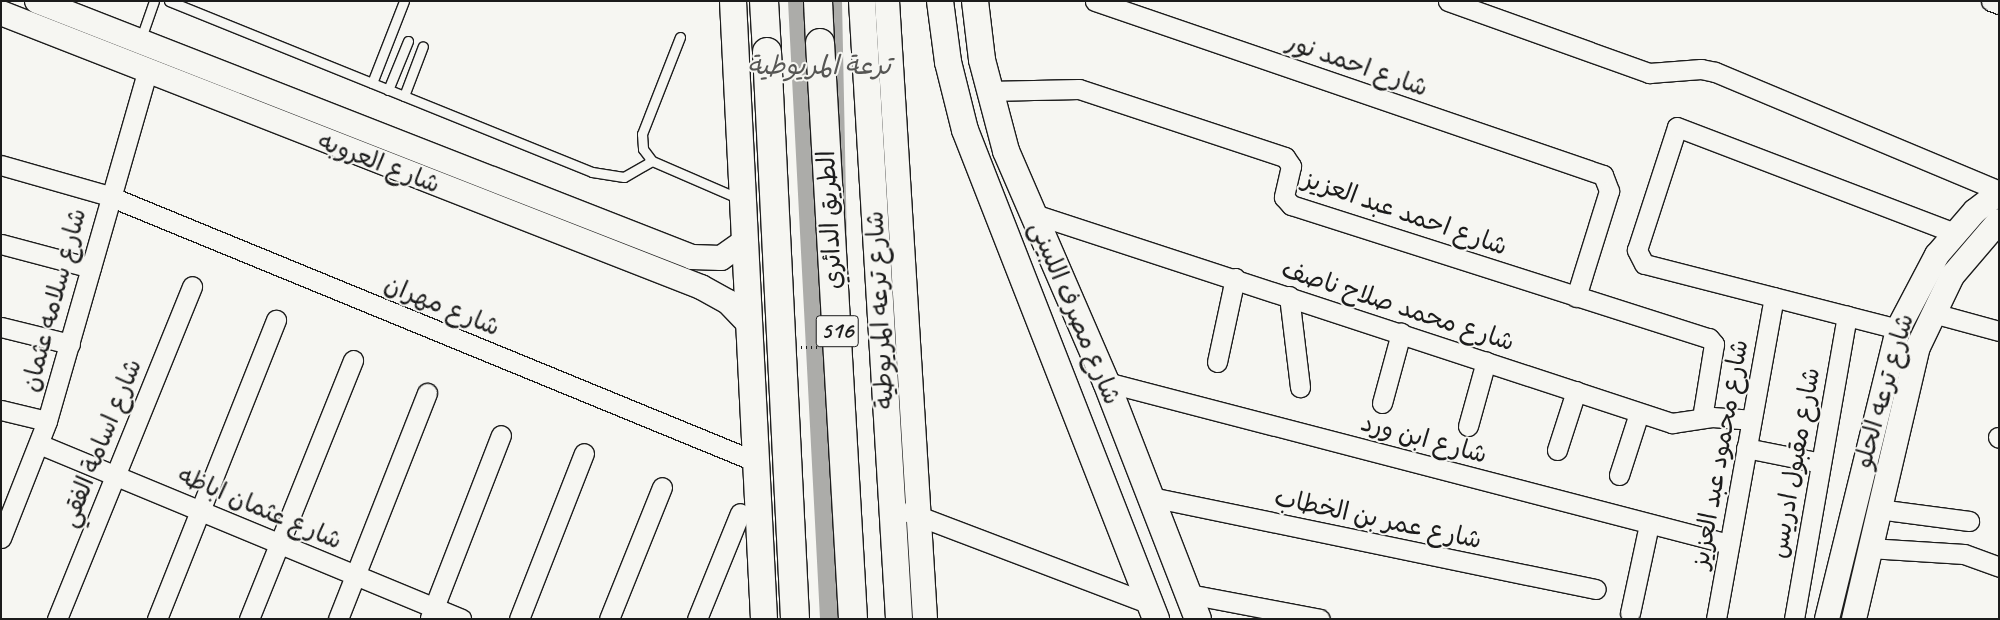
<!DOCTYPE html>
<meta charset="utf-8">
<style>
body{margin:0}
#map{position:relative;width:2000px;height:620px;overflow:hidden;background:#f6f6f2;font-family:Caveat,"Playpen Sans Arabic",sans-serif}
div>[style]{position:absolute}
.water>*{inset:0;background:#acaca9}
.path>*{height:3px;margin-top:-1.5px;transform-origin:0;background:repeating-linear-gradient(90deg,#1c1c1c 0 1px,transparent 0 5px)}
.roads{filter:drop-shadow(1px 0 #1c1c1c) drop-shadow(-1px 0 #1c1c1c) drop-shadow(0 1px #1c1c1c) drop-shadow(0 -1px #1c1c1c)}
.service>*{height:9px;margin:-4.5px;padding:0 4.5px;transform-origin:4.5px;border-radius:4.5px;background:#f6f6f2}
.minor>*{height:19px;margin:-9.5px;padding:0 9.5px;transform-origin:9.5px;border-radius:9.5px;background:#f6f6f2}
.tertiary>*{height:24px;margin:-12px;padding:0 12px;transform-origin:12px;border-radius:12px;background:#f6f6f2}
.secondary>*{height:26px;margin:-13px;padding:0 13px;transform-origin:13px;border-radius:13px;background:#f6f6f2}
.motorway>*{height:28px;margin:-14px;padding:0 14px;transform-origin:14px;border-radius:14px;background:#f6f6f2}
.bridges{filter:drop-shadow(1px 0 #1c1c1c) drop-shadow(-1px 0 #1c1c1c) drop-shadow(0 1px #1c1c1c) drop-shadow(0 -1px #1c1c1c)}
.motorway-bridge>*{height:28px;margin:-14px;padding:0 14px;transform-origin:14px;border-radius:14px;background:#f6f6f2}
span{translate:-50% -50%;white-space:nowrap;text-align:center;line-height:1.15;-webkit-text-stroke:4px #f6f6f2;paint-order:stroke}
.shield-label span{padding:1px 4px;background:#f6f6f2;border:1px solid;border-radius:4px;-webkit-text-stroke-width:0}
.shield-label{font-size:24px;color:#1c1c1c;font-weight:700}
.street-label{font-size:25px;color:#1c1c1c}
.water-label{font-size:26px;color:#565654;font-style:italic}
.frame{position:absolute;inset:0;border:2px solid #1c1c1c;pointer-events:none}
</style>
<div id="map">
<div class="water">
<div style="clip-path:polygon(788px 1px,842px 1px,847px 246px,865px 619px,820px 619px)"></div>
</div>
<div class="path">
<div style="left:801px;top:347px;width:16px"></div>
</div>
<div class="roads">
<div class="service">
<div style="left:169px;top:1px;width:456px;rotate:22deg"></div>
<div style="left:592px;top:172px;width:32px;rotate:9deg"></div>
<div style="left:624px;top:177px;width:32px;rotate:-30deg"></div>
<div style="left:680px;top:37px;width:104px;rotate:111.4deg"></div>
<div style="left:642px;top:134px;width:15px;rotate:86deg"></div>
<div style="left:643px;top:149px;width:15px;rotate:53deg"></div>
<div style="left:652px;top:161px;width:96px;rotate:23.4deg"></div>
<div style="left:140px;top:41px;width:42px;rotate:-70.7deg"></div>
<div style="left:372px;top:83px;width:88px;rotate:-68.7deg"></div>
<div style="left:388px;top:90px;width:53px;rotate:-67.8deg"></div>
<div style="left:404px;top:96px;width:53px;rotate:-69.2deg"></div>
</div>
<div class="minor">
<div style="left:1095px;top:1px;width:537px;rotate:18.91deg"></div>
<div style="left:1603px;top:175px;width:17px;rotate:69deg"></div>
<div style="left:1609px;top:191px;width:111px;rotate:107.3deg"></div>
<div style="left:1448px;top:1px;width:214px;rotate:19.7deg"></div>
<div style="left:1649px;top:73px;width:52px;rotate:-4.4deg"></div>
<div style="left:1701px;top:69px;width:14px;rotate:12deg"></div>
<div style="left:1715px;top:72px;width:308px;rotate:22.7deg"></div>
<div style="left:1991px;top:1px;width:9px;rotate:21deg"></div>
<div style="left:988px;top:91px;width:91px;rotate:-1.3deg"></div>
<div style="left:1079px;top:89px;width:217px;rotate:18.3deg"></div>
<div style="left:1285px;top:157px;width:11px;rotate:56deg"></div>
<div style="left:1291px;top:166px;width:32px;rotate:103deg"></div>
<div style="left:1284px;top:197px;width:11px;rotate:49deg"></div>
<div style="left:1291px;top:205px;width:439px;rotate:17.7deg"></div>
<div style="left:1709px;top:338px;width:8px;rotate:50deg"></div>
<div style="left:1714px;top:344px;width:75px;rotate:99.2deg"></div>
<div style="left:1px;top:165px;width:112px;rotate:16deg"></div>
<div style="left:109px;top:196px;width:700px;rotate:22.32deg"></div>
<div style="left:1031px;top:213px;width:675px;rotate:18.14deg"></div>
<div style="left:1672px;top:423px;width:40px;rotate:-8.5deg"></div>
<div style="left:1712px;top:417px;width:39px;rotate:4deg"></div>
<div style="left:1px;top:244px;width:93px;rotate:14.9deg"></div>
<div style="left:1289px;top:296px;width:92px;rotate:83.1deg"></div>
<div style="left:1933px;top:313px;width:68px;rotate:15.3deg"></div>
<div style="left:1px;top:327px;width:71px;rotate:13.8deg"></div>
<div style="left:1898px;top:329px;width:262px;rotate:-165.6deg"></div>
<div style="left:1644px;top:264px;width:16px;rotate:-117deg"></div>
<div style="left:1637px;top:250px;width:129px;rotate:-72deg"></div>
<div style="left:1677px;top:127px;width:297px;rotate:20.9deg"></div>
<div style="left:1217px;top:362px;width:86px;rotate:-77.9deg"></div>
<div style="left:1106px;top:382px;width:644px;rotate:14.58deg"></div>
<div style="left:1382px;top:403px;width:73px;rotate:-74.8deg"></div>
<div style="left:1px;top:410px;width:47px;rotate:13.4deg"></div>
<div style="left:1468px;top:426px;width:67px;rotate:-74.5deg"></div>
<div style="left:1998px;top:437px;width:1px;rotate:45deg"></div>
<div style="left:39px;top:444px;width:457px;rotate:22.5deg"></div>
<div style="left:1746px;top:448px;width:76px;rotate:11.3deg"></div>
<div style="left:1557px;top:450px;width:62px;rotate:-72.1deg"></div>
<div style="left:1619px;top:475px;width:65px;rotate:-72.1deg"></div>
<div style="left:1151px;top:497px;width:454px;rotate:11.7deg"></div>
<div style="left:1878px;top:509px;width:92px;rotate:7.5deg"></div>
<div style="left:908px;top:512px;width:259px;rotate:20.8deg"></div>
<div style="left:1px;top:538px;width:126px;rotate:-68.5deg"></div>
<div style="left:47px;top:421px;width:363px;rotate:-74deg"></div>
<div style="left:1869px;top:548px;width:95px;rotate:3.6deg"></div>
<div style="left:1964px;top:554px;width:37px;rotate:20deg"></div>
<div style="left:1189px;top:594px;width:133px;rotate:10.8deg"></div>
<div style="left:1630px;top:613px;width:91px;rotate:-77.9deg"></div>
<div style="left:430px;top:618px;width:196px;rotate:-68.8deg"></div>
<div style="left:57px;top:619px;width:359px;rotate:-67.9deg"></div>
<div style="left:157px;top:619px;width:322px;rotate:-68.3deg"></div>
<div style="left:249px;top:619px;width:279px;rotate:-68.1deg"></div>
<div style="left:338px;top:619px;width:243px;rotate:-68.5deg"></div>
<div style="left:519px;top:619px;width:178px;rotate:-68.6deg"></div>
<div style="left:609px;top:619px;width:142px;rotate:-68.1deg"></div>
<div style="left:697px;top:619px;width:114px;rotate:-67.9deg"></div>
<div style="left:1716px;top:619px;width:327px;rotate:-79.8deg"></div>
<div style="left:1794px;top:619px;width:308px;rotate:-80.1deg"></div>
</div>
<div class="tertiary">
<div style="left:37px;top:1px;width:703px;rotate:21.35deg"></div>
<div style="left:692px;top:257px;width:29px;rotate:2deg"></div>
<div style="left:721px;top:258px;width:29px;rotate:-35deg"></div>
<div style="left:887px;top:1px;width:619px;rotate:86.48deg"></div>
<div style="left:1px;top:13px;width:752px;rotate:21.38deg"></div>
<div style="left:701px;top:287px;width:31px;rotate:29deg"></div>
<div style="left:728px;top:302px;width:30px;rotate:46deg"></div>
<div style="left:1827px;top:619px;width:299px;rotate:-76.2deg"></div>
<div style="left:1898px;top:329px;width:84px;rotate:-62.2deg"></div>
<div style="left:1937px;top:255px;width:58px;rotate:-49.2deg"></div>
<div style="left:1975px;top:211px;width:30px;rotate:-37deg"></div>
<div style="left:1854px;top:619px;width:279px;rotate:-76.8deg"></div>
<div style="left:1918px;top:347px;width:79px;rotate:-64.4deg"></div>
<div style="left:1952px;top:276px;width:72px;rotate:-49.5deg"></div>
</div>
<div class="secondary">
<div style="left:733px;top:1px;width:619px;rotate:87.13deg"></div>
<div style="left:862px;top:1px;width:619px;rotate:86.57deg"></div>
<div style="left:940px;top:1px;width:62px;rotate:82.5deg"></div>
<div style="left:948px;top:62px;width:70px;rotate:76deg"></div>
<div style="left:965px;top:130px;width:525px;rotate:68.66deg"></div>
<div style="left:975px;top:1px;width:59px;rotate:83.2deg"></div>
<div style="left:982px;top:60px;width:94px;rotate:75.2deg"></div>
<div style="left:1006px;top:151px;width:252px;rotate:66.6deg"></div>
<div style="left:1106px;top:382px;width:254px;rotate:68.8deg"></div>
</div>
<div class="motorway">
<div style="left:764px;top:1px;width:51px;rotate:86.6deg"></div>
<div style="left:818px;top:1px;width:42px;rotate:87.3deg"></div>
</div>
</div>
<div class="bridges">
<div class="motorway-bridge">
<div style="left:820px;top:43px;width:577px;rotate:86.72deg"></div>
<div style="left:767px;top:52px;width:568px;rotate:87.17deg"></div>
</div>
</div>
<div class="shield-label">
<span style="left:837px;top:331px">516</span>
</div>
<div class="street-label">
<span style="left:1357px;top:65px;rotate:19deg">شارع احمد نور</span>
<span style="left:379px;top:163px;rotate:21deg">شارع العروبه</span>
<span style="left:1405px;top:213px;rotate:19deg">شارع احمد عبد العزيز</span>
<span style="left:830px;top:220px;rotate:-93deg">الطريق الدائري</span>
<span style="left:54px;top:300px;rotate:-75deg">شارع سلامه عثمان</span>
<span style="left:442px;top:306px;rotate:22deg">شارع مهران</span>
<span style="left:1398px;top:306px;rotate:18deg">شارع محمد صلاح ناصف</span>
<span style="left:880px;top:310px;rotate:-93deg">شارع ترعه المريوطية</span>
<span style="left:1075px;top:313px;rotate:67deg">شارع مصرف اللبينى</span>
<span style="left:1884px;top:391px;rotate:-74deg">شارع ترعه الحلو</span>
<span style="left:1424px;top:439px;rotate:15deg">شارع ابن ورد</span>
<span style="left:101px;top:443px;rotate:-68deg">شارع اسامة الفقي</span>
<span style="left:1720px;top:454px;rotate:-80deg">شارع محمود عبد العزيز</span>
<span style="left:1795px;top:463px;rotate:-80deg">شارع مقبول ادريس</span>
<span style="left:260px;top:508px;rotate:23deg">شارع عثمان اباظه</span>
<span style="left:1378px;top:519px;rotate:12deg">شارع عمر بن الخطاب</span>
</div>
<div class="water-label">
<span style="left:819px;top:66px">ترعة المريوطية</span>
</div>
<div class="frame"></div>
</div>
